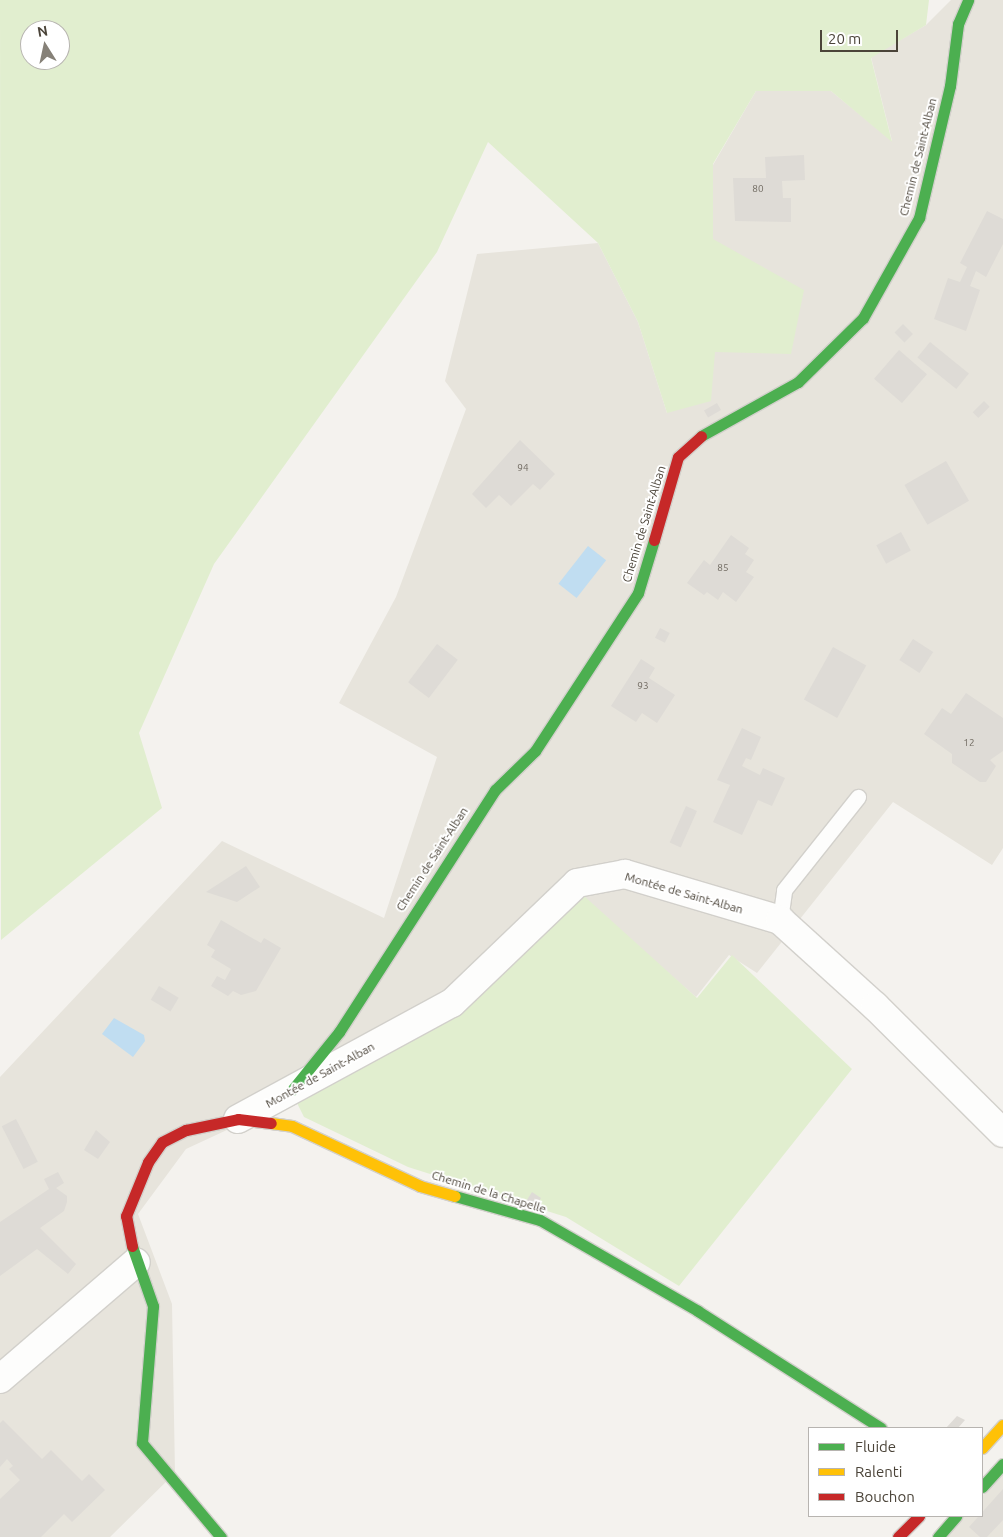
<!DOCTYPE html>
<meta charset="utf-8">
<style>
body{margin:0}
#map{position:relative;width:1003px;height:1537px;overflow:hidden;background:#f4f2ee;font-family:Ubuntu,sans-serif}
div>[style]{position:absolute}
.residential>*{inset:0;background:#e7e4dc}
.green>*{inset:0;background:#e1eecf}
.water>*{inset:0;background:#c0ddf1;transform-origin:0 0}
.building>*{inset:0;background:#dedbd6;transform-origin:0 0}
.roads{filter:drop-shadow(1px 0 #d2d0cb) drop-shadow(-1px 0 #d2d0cb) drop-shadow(0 1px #d2d0cb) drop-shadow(0 -1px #d2d0cb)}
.lane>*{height:15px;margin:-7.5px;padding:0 7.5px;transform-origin:7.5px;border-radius:7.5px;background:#fdfdfc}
.street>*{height:28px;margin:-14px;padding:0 14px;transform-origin:14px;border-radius:14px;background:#fdfdfc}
.fast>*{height:11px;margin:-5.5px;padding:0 5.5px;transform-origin:5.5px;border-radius:5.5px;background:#4caf50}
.slow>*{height:11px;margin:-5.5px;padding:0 5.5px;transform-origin:5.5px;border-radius:5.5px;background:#ffc107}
.jam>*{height:11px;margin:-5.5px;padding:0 5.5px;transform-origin:5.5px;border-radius:5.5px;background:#c62828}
span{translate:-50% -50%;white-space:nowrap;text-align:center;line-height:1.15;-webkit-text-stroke:4px #fff;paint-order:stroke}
.number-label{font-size:10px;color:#706a61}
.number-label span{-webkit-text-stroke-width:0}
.street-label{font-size:12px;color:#4b4439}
.legend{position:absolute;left:808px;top:1427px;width:175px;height:90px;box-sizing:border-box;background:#fff;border:1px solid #b7b4b0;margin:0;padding:6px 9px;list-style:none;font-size:15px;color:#4b4439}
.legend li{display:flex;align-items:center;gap:10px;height:25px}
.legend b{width:25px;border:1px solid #b7b4b0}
.north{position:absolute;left:20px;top:20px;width:50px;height:50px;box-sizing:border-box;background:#fff;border:1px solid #b7b4b0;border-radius:50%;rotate:350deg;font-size:14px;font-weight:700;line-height:20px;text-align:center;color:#4b4439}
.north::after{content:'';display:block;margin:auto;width:18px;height:22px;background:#868178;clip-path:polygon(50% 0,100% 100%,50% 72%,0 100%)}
.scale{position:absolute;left:820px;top:30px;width:78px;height:22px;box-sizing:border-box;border:2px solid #4b4439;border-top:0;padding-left:6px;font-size:15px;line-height:18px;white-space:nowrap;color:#4b4439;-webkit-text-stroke:4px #fff;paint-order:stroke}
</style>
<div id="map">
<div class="residential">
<div style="clip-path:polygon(951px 0,1003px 0,1003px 848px,992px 865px,893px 802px,757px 973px,729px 955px,696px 997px,580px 896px,296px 1098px,186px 1149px,138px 1214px,172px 1304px,175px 1473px,110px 1537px,0 1537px,0 1077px,222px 841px,384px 918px,437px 757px,339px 703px,396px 597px,466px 409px,445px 381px,477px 254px,598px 243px,638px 322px,667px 413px,712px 239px,713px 165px,756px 91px,831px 91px,892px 141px,871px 57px,926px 25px)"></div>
<div style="clip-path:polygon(1003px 1473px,1003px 1537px,944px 1537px,963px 1516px,982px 1516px,982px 1496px)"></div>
</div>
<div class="green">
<div style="clip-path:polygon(evenodd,0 0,929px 0,926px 25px,871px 58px,892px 142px,831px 91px,756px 91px,713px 164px,713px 239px,804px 290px,791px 354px,715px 352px,711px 401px,667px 413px,638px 322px,598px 243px,488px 142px,437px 252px,214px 564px,139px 733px,162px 808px,1px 940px,0 0,30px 30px,60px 30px,60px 60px,30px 60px,30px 30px)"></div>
<div style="clip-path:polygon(583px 895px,697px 998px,732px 955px,852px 1069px,679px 1286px,566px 1217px,408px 1167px,304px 1117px,294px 1097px)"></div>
</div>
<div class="water">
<div style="left:588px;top:546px;width:23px;height:48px;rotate:38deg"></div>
<div style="clip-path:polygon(114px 1018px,144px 1035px,145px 1041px,133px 1057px,102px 1034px)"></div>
</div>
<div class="building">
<div style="clip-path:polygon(804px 155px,805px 180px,782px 181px,783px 198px,791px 198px,791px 222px,735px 221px,733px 178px,766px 178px,765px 157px)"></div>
<div style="clip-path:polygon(987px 211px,1003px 219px,1003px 244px,986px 277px,976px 271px,970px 286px,980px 290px,966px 331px,934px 319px,948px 278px,960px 282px,967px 267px,960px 263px)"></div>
<div style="left:903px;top:324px;width:14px;height:12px;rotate:45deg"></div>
<div style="left:930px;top:342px;width:50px;height:20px;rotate:39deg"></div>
<div style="left:899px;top:350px;width:37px;height:38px;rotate:41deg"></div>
<div style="left:984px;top:401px;width:8px;height:16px;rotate:45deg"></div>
<div style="left:717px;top:403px;width:8px;height:15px;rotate:60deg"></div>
<div style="clip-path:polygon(520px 440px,555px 474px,540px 490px,533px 484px,511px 506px,499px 495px,486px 508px,472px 494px)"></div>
<div style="left:946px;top:461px;width:46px;height:48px;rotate:60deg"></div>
<div style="left:901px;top:532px;width:21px;height:28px;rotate:62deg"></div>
<div style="clip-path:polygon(731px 535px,749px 548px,745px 554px,754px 560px,746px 572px,754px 577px,736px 602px,723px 592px,718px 600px,707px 592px,704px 595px,687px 583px,704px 560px,710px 565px)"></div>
<div style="left:660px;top:628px;width:11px;height:11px;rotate:27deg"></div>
<div style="left:913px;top:639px;width:24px;height:25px;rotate:33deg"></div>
<div style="left:437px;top:644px;width:26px;height:48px;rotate:37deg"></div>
<div style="left:833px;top:647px;width:38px;height:60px;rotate:29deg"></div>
<div style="clip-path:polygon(641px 659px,655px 668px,649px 678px,675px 695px,657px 723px,642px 713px,636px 722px,611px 706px)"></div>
<div style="clip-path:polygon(966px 693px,1003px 718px,1003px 751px,990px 760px,996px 766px,986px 782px,980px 782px,952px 763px,952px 754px,924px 734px,942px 708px,951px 714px)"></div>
<div style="clip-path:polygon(742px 728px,761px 737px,751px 760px,746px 758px,742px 766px,760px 775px,763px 768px,785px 778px,772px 806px,758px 800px,742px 835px,713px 822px,730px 785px,717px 780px)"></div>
<div style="left:686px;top:806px;width:12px;height:40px;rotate:24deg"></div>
<div style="clip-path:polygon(246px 866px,260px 887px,237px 902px,206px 892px)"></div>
<div style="clip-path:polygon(221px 920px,261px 943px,264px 938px,281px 948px,256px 991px,241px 995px,233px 991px,228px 996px,211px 986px,217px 976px,225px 980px,231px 969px,211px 957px,215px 950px,207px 945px)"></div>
<div style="left:159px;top:986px;width:23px;height:16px;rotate:31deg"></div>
<div style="left:16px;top:1119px;width:48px;height:16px;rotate:63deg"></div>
<div style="clip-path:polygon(96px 1130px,110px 1142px,98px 1159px,84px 1150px)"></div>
<div style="clip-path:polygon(58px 1172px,64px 1183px,56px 1188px,67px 1196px,67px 1202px,64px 1211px,40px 1228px,76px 1264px,68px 1274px,37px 1249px,0 1276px,0 1222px,49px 1189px,44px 1179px)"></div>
<div style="clip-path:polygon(532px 1192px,541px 1198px,535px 1207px,525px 1203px)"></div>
<div style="clip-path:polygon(957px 1416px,965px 1420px,958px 1428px,946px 1428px)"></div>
<div style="clip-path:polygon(3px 1420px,42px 1459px,51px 1450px,82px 1481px,89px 1474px,105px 1490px,72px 1522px,64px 1514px,41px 1537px,0 1537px,0 1499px,20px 1480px,9px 1469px,13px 1466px,7px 1459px,0 1467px,0 1423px)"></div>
<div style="clip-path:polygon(1003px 1489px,1003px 1520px,987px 1537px,980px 1537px,969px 1527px)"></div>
</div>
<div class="roads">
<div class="lane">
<div style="left:780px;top:920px;width:30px;rotate:-82deg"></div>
<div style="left:784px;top:890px;width:119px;rotate:-51.5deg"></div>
</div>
<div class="street">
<div style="left:238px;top:1119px;width:243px;rotate:-28.5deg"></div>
<div style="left:452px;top:1003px;width:173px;rotate:-43.8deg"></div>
<div style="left:577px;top:883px;width:49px;rotate:-10.6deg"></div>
<div style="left:625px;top:874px;width:162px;rotate:16.5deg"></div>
<div style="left:780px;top:920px;width:128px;rotate:42.2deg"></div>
<div style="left:875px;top:1006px;width:180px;rotate:44.8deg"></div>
<div style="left:0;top:1379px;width:179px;rotate:-40.7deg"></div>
</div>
<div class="fast">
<div style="left:701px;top:436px;width:111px;rotate:-29.1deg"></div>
<div style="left:798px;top:382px;width:91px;rotate:-44.6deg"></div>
<div style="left:863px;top:318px;width:115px;rotate:-60.8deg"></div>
<div style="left:919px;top:218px;width:136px;rotate:-76.8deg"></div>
<div style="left:950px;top:86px;width:63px;rotate:-82.6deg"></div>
<div style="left:958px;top:24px;width:26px;rotate:-67deg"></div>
<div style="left:292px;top:1090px;width:75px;rotate:-51deg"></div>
<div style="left:339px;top:1032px;width:288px;rotate:-57.2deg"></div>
<div style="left:495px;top:790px;width:56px;rotate:-44.3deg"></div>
<div style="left:535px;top:751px;width:189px;rotate:-56.9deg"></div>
<div style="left:638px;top:593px;width:55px;rotate:-73.2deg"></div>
<div style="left:455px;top:1196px;width:88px;rotate:15.8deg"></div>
<div style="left:540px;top:1220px;width:182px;rotate:29.9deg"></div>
<div style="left:698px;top:1311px;width:217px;rotate:32.6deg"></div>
<div style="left:132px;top:1246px;width:64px;rotate:70.7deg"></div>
<div style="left:153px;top:1306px;width:137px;rotate:94.6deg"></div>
<div style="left:142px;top:1443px;width:123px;rotate:50deg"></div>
<div style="left:982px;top:1487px;width:31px;rotate:-48deg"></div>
<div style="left:938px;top:1537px;width:28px;rotate:-49deg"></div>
</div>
<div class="slow">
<div style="left:271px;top:1123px;width:21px;rotate:8deg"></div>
<div style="left:292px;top:1126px;width:141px;rotate:25.1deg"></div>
<div style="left:420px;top:1186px;width:36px;rotate:16deg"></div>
<div style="left:982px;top:1448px;width:31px;rotate:-48deg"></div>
</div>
<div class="jam">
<div style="left:654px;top:540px;width:86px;rotate:-73.9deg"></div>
<div style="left:678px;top:457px;width:31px;rotate:-42deg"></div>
<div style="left:132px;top:1246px;width:31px;rotate:-101deg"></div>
<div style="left:126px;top:1216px;width:58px;rotate:-67.8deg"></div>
<div style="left:148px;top:1162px;width:24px;rotate:-55deg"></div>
<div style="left:162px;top:1142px;width:27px;rotate:-27deg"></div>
<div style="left:186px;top:1130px;width:53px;rotate:-11.9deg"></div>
<div style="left:238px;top:1119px;width:33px;rotate:7deg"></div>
<div style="left:898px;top:1537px;width:30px;rotate:-45deg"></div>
</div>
</div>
<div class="number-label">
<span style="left:758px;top:189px">80</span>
<span style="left:523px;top:468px">94</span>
<span style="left:723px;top:568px">85</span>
<span style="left:643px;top:686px">93</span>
<span style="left:969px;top:743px">12</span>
</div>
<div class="street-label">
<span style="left:918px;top:157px;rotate:-76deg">Chemin de Saint-Alban</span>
<span style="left:644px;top:524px;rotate:-73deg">Chemin de Saint-Alban</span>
<span style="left:432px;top:859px;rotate:-57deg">Chemin de Saint-Alban</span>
<span style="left:684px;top:893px;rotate:16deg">Montée de Saint-Alban</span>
<span style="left:320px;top:1075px;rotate:-29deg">Montée de Saint-Alban</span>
<span style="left:489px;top:1192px;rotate:17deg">Chemin de la Chapelle</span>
</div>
<ul class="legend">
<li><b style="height:6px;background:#4caf50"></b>Fluide</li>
<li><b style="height:6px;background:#ffc107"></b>Ralenti</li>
<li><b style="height:6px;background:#c62828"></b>Bouchon</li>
</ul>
<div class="north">N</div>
<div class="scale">20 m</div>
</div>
